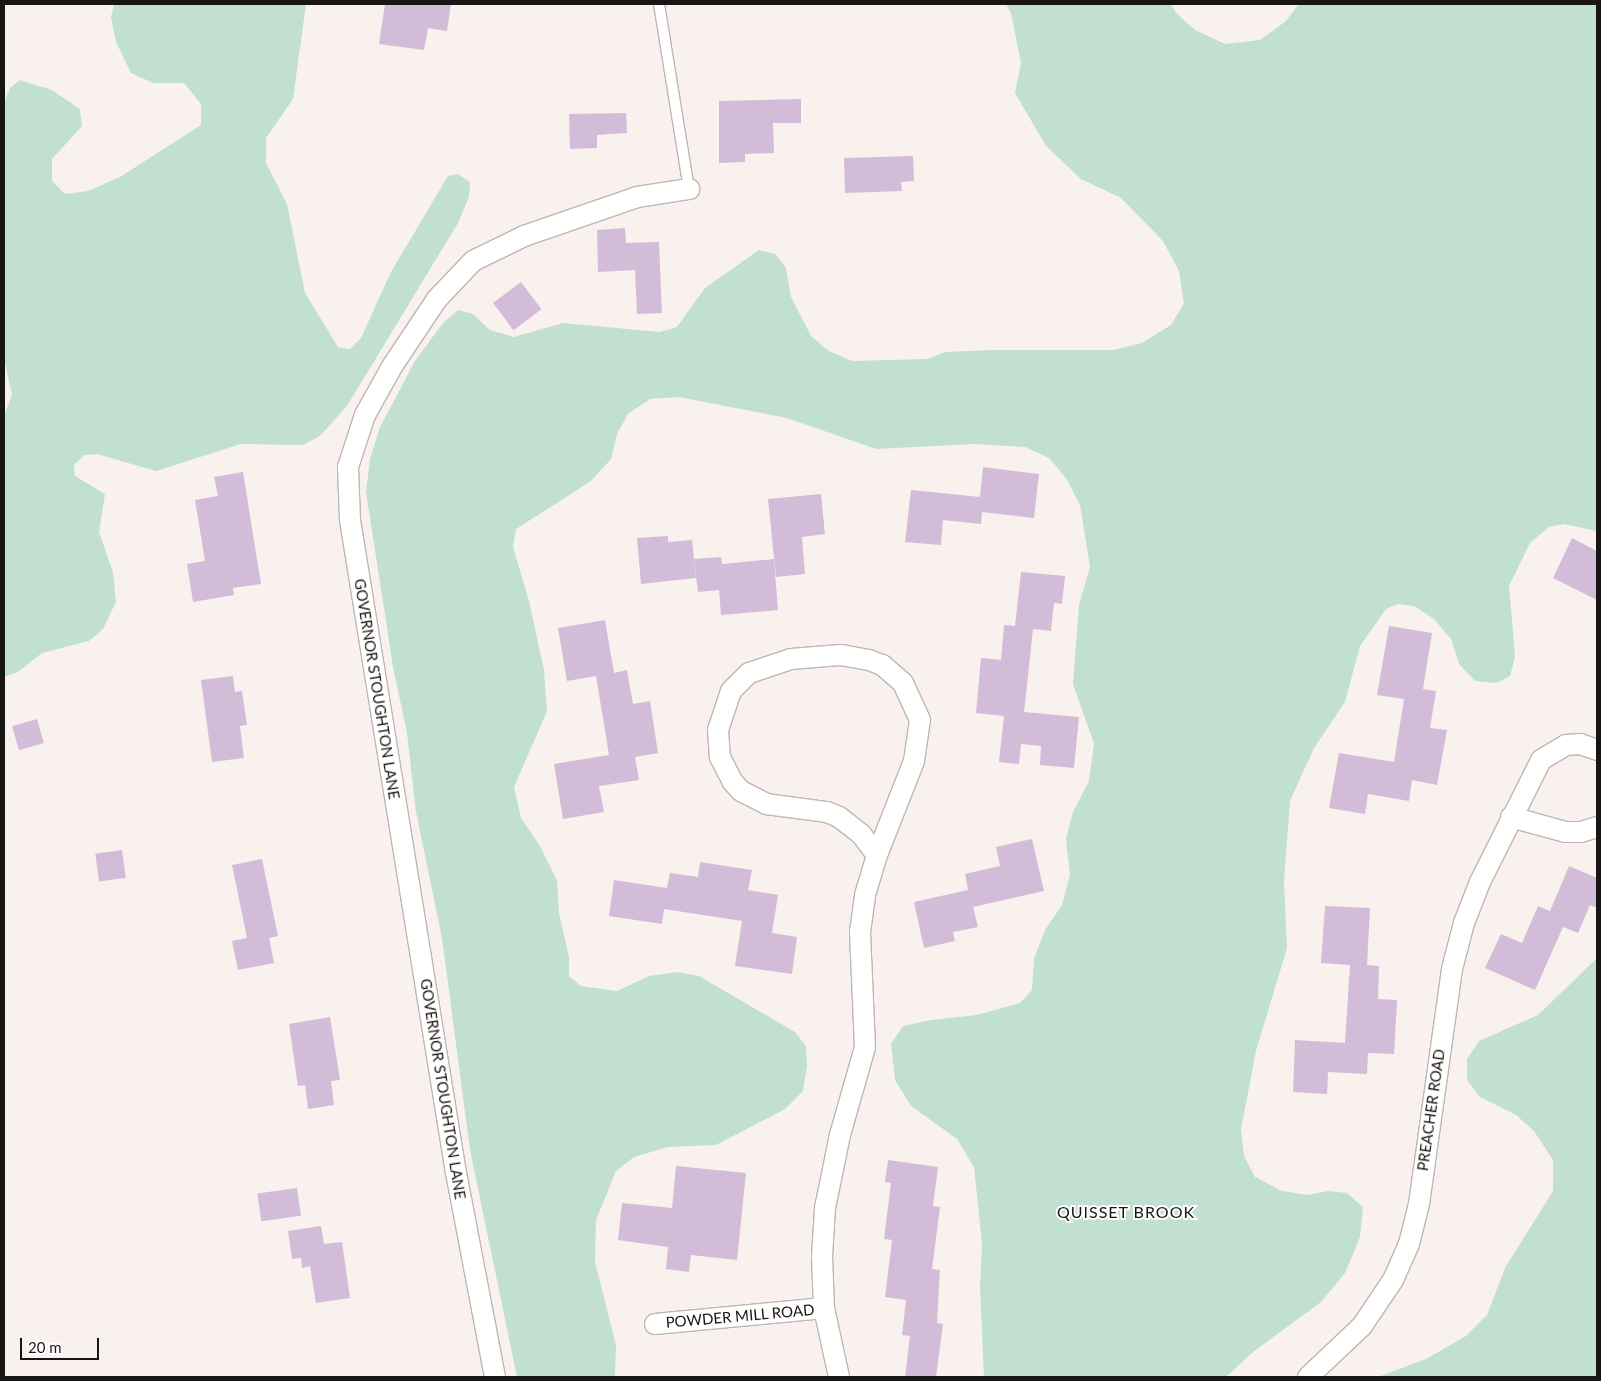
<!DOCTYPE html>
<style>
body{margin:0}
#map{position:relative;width:1601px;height:1381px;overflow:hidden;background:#f9f1ed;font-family:Lato,sans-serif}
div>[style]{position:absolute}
.green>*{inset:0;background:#c2e0d1}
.building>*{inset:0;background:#d3bcd7;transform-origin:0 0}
.roads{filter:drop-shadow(1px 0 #beb6b3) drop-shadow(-1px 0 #beb6b3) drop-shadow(0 1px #beb6b3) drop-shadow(0 -1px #beb6b3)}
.service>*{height:10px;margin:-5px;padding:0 5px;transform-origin:5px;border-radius:5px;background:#fff}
.minor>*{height:20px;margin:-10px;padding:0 10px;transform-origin:10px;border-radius:10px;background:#fff}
span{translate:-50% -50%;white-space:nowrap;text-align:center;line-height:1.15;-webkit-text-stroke:4px #fff;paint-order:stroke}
.street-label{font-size:15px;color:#181514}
.neighbourhood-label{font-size:16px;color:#181514;letter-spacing:1px}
.frame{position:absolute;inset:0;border:5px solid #181514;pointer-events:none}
.scale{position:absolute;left:20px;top:1338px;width:79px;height:22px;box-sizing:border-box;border:2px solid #181514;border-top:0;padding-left:6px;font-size:15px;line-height:18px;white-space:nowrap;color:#181514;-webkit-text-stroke:4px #fff;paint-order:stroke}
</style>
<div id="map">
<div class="green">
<div style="clip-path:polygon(114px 4px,306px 4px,293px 99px,266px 138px,266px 163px,287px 204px,305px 293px,338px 347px,350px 349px,361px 338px,391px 272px,448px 176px,458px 174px,470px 182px,469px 197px,458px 223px,347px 406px,320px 436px,303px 445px,241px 444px,156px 471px,97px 454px,84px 455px,74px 465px,75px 476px,105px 494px,99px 532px,113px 572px,116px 602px,103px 629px,89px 641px,42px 653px,18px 672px,4px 677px,4px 416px,12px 395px,4px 358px,4px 103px,10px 88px,20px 80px,52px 90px,80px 109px,82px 126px,52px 159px,52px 181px,65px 194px,88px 191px,120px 177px,201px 125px,201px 104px,184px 83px,153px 83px,131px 73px,116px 42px,111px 17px)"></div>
<div style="clip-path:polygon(1006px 4px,1171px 4px,1176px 13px,1195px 30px,1225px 44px,1260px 40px,1286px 21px,1299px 4px,1597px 4px,1597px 531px,1564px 524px,1549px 527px,1530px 543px,1509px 586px,1515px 657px,1510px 676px,1496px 683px,1475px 681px,1459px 664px,1451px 639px,1434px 619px,1414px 606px,1398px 604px,1386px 609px,1360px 646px,1345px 702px,1314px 748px,1290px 801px,1284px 881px,1287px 948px,1256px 1051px,1241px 1129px,1244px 1156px,1255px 1177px,1282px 1191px,1308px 1195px,1328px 1191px,1347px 1193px,1363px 1207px,1360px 1237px,1345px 1273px,1321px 1302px,1253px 1352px,1226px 1377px,984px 1377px,980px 1287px,982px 1244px,974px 1167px,957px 1139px,911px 1106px,895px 1080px,891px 1044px,903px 1026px,931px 1020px,977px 1015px,1020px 1003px,1032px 990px,1034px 959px,1045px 930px,1062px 905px,1070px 875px,1066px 839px,1073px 812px,1089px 781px,1094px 744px,1073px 684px,1079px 605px,1090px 567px,1080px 505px,1066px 478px,1049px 458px,1025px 447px,974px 444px,876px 449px,787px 418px,679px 397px,650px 399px,628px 414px,617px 434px,611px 459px,591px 481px,516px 529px,513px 547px,529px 601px,544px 670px,547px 711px,514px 787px,521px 818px,540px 846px,557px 880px,559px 913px,569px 957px,569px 976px,581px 986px,617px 991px,649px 976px,678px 972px,699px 976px,795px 1032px,806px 1046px,807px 1066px,803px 1091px,785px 1109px,716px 1145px,668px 1147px,634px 1157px,616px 1171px,596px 1220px,595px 1262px,616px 1345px,615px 1377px,517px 1377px,470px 1150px,442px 938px,416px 812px,407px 733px,393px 667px,366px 492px,370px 459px,380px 427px,415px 361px,443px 323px,458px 310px,473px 314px,490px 330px,514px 337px,563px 323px,660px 332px,677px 327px,705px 288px,759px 250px,775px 254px,786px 268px,791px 297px,811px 336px,829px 351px,852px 361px,927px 359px,945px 352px,994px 350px,1114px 350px,1142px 343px,1171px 325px,1184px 303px,1179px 271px,1163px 241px,1121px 198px,1081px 179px,1046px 146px,1015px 93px,1021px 63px,1011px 13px)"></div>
<div style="clip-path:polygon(1597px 958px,1597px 1377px,1378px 1377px,1426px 1359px,1466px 1336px,1487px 1315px,1505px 1268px,1553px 1191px,1553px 1160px,1534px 1131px,1516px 1115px,1480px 1097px,1467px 1080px,1467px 1059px,1479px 1041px,1538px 1015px)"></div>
</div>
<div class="building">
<div style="clip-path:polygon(385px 4px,451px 4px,447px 31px,428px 28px,424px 50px,379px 44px)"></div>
<div style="clip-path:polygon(801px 99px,801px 123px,773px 123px,774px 153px,745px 154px,745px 162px,719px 163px,719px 101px)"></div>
<div style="clip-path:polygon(626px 113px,627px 133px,597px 135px,597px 148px,570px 149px,569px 114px)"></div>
<div style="clip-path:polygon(913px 156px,914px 181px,901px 182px,902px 191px,845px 193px,844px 158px)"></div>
<div style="clip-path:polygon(625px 228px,626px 243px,659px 242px,662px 313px,637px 314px,635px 270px,598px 272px,597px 230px)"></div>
<div style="left:521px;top:282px;width:34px;height:35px;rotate:53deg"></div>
<div style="clip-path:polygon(983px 467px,1039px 474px,1034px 518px,982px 512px,981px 524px,943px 520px,941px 545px,905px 542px,911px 490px,980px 497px)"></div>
<div style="clip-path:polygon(243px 472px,261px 584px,233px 588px,234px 595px,193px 602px,187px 564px,205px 561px,195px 500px,218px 496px,214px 477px)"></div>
<div style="clip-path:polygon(821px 494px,825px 534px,802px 537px,805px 574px,776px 577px,768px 499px)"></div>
<div style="clip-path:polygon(668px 536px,668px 542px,692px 540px,696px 578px,641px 584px,637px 538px)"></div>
<div style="clip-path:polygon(1572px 538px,1597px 551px,1597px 600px,1553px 578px)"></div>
<div style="clip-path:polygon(721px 557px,722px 564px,774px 559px,778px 610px,721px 615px,719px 590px,698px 592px,694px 559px)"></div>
<div style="clip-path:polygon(1021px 572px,1065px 576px,1062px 604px,1054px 603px,1051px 631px,1033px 629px,1024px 712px,1079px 717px,1074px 768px,1040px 765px,1041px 746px,1021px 744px,1019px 764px,999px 762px,1004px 716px,976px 713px,981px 658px,1001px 660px,1004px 625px,1015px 626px)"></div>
<div style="clip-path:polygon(605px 620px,614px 673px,627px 670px,633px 704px,650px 701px,658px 753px,635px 757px,639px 780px,599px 786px,604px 812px,563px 819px,554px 764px,609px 755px,596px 676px,567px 681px,558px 628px)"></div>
<div style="clip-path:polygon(1389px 626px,1432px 633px,1423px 689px,1436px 691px,1430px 728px,1447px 730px,1437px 785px,1412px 780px,1409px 801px,1368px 794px,1365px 814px,1329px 808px,1339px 753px,1394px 762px,1404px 699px,1377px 695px)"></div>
<div style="clip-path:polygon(233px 676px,235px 692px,242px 691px,247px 725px,240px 726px,244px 758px,212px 762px,201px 680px)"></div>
<div style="left:37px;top:719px;width:25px;height:26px;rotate:74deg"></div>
<div style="clip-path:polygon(1032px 839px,1044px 891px,973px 907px,978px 927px,953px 932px,955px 941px,924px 948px,914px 902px,968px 890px,965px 874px,1000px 866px,996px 847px)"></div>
<div style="left:122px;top:850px;width:28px;height:27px;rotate:82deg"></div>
<div style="clip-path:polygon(262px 859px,278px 936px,269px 938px,274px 963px,238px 970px,232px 941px,247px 938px,232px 865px)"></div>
<div style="clip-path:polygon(700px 862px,752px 870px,748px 890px,778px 895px,772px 933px,797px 937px,792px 974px,735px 966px,742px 921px,664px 909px,662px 924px,609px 916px,614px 880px,667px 888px,670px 873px,698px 877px)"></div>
<div style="clip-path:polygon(1569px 866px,1597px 878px,1597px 908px,1590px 905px,1578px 933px,1563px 927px,1535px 990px,1485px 968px,1501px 934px,1522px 943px,1538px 906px,1550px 911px)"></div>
<div style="clip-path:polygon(1325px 906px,1370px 908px,1367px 965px,1379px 966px,1378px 999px,1397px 1000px,1394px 1054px,1368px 1053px,1367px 1074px,1328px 1072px,1327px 1094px,1293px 1092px,1295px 1040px,1345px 1043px,1350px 965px,1321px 963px)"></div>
<div style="clip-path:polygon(330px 1017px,340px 1080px,331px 1081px,334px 1105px,308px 1109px,305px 1085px,298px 1086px,289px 1024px)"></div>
<div style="clip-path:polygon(888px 1160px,938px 1167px,933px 1206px,940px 1207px,932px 1269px,940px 1270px,937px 1323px,943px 1324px,936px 1377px,905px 1377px,910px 1336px,902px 1335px,906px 1300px,885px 1297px,892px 1240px,884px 1239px,891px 1183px,885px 1182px)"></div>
<div style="clip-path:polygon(676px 1166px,746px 1173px,737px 1260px,691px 1255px,689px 1272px,666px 1269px,668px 1247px,618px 1240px,622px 1203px,672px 1208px)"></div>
<div style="left:297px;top:1188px;width:28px;height:40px;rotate:82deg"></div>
<div style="clip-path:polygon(321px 1226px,324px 1244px,342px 1242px,350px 1298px,316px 1303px,310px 1266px,302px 1268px,301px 1258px,292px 1259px,288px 1231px)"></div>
</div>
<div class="roads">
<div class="service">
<div style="left:659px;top:4px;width:187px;rotate:80.8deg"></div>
</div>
<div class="minor">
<div style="left:1511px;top:817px;width:57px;rotate:15.3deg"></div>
<div style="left:1566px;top:832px;width:15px"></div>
<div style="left:1581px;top:832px;width:17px;rotate:-17deg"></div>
<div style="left:655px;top:1324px;width:170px;rotate:-5.4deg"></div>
<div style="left:495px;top:1377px;width:208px;rotate:-100.8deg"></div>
<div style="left:456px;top:1173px;width:662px;rotate:-99.22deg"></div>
<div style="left:350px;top:520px;width:53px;rotate:-92.2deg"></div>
<div style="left:348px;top:467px;width:55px;rotate:-71.9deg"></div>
<div style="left:365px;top:415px;width:57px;rotate:-60.8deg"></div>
<div style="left:393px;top:365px;width:79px;rotate:-56.3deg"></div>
<div style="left:437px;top:299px;width:52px;rotate:-46.5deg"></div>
<div style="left:473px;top:261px;width:57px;rotate:-26.1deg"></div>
<div style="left:524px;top:236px;width:120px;rotate:-19deg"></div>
<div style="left:637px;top:197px;width:53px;rotate:-8.7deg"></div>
<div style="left:839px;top:1377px;width:71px;rotate:-102.3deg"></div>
<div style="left:824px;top:1308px;width:51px;rotate:-92.2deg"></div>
<div style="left:822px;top:1257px;width:49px;rotate:-86.5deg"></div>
<div style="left:825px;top:1208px;width:75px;rotate:-78.4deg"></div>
<div style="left:840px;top:1135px;width:91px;rotate:-74.1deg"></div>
<div style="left:865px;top:1047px;width:115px;rotate:-92.5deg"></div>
<div style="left:860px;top:932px;width:37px;rotate:-82deg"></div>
<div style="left:865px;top:895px;width:42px;rotate:-73.3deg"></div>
<div style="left:877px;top:855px;width:101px;rotate:-68.5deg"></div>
<div style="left:914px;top:761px;width:41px;rotate:-81.7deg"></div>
<div style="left:920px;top:720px;width:41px;rotate:-114.7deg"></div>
<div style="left:903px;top:683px;width:28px;rotate:-139deg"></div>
<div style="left:882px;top:665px;width:14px;rotate:-159deg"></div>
<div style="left:869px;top:660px;width:29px;rotate:-170deg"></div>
<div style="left:840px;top:655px;width:49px;rotate:175.3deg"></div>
<div style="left:791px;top:659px;width:44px;rotate:161.6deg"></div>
<div style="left:749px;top:673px;width:25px;rotate:135deg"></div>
<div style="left:731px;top:691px;width:41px;rotate:108.4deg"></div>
<div style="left:718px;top:730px;width:27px;rotate:86deg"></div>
<div style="left:720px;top:757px;width:27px;rotate:63deg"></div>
<div style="left:732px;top:781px;width:13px;rotate:48deg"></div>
<div style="left:741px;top:791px;width:28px;rotate:27deg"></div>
<div style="left:766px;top:804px;width:62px;rotate:7.5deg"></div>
<div style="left:827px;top:812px;width:13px;rotate:23deg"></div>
<div style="left:839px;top:817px;width:28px;rotate:38deg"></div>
<div style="left:861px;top:834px;width:26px;rotate:53deg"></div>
<div style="left:1308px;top:1377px;width:74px;rotate:-43.4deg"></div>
<div style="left:1362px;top:1326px;width:55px;rotate:-56deg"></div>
<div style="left:1393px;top:1280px;width:39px;rotate:-66deg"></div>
<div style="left:1409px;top:1244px;width:41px;rotate:-76deg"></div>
<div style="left:1419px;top:1204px;width:237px;rotate:-82deg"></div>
<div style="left:1452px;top:969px;width:48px;rotate:-75.4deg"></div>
<div style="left:1464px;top:923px;width:44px;rotate:-68.7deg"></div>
<div style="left:1480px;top:882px;width:136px;rotate:-63.4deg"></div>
<div style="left:1541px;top:760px;width:29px;rotate:-31deg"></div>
<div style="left:1566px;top:745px;width:14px;rotate:-4deg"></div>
<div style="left:1580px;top:744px;width:18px;rotate:19deg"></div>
</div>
</div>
<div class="street-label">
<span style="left:377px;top:689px;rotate:81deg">GOVERNOR STOUGHTON LANE</span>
<span style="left:443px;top:1089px;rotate:81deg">GOVERNOR STOUGHTON LANE</span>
<span style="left:1431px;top:1110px;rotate:-82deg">PREACHER ROAD</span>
<span style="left:740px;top:1316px;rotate:-5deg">POWDER MILL ROAD</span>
</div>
<div class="neighbourhood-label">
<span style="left:1126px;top:1212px">QUISSET BROOK</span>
</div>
<div class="frame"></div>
<div class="scale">20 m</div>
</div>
